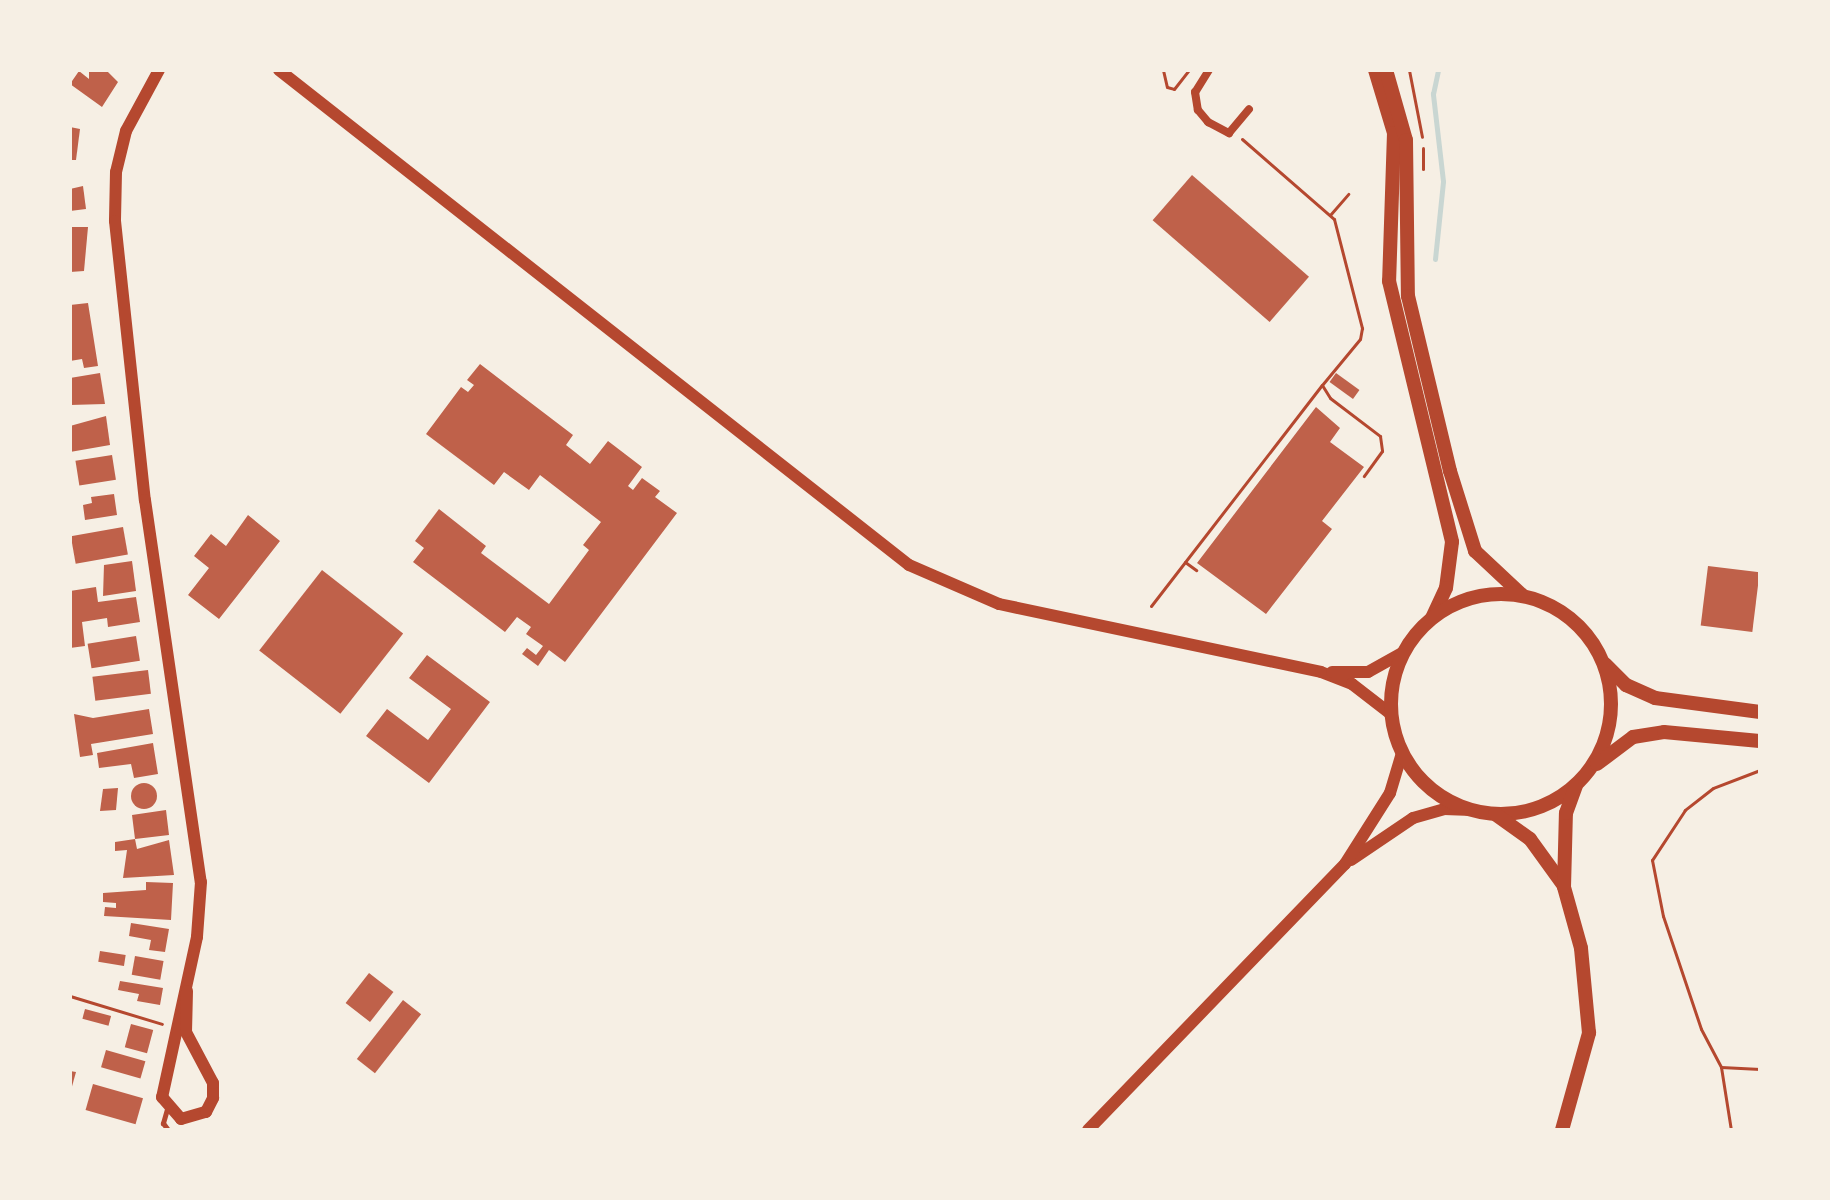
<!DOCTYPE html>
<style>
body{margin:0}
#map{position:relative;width:1830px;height:1200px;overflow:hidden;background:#f6efe4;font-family:Ubuntu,sans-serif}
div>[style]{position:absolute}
.stream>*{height:5px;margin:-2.5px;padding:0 2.5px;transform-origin:2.5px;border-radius:2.5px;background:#c9d6d2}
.building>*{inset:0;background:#bf614a;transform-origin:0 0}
.round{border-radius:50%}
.path>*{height:3px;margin:-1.5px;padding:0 1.5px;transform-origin:1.5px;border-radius:1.5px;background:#b5482f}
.service>*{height:5px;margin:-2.5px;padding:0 2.5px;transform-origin:2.5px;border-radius:2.5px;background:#b5482f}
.minor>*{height:8px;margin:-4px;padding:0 4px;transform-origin:4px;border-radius:4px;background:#b5482f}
.tertiary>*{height:12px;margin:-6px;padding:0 6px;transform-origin:6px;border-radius:6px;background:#b5482f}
.secondary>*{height:14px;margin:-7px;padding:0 7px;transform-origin:7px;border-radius:7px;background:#b5482f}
.secondary>.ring{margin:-7px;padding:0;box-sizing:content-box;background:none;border:14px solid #b5482f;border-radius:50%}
span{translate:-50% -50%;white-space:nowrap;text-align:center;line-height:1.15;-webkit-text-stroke:8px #f6efe4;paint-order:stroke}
.frame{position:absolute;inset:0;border:72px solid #f6efe4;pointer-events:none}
</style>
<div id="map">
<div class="stream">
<div style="left:1435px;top:259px;width:78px;rotate:-84.1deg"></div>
<div style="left:1443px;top:181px;width:88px;rotate:-96.6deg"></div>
<div style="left:1433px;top:94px;width:25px;rotate:-78deg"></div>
</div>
<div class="building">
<div style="clip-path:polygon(89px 70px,106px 70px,118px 82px,102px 107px,70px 84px,79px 71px,89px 79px)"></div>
<div style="clip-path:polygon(70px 127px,80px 129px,76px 160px,70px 160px)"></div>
<div style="left:1192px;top:175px;width:155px;height:60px;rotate:41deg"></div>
<div style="clip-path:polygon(83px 186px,86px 209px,70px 211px,70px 189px)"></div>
<div style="clip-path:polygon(70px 227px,88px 227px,84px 271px,70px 272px)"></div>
<div style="clip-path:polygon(88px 303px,98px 366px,84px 368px,82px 359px,70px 361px,70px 305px)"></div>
<div style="clip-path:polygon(480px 364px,573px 435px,566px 445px,590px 464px,608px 441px,642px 467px,628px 486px,633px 490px,642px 478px,660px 491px,655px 497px,677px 513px,565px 662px,549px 650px,538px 666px,522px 654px,527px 648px,536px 655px,543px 646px,526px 634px,531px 627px,517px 617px,505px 632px,413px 562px,424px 548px,415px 541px,439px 509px,486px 546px,481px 553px,549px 604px,589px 550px,583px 545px,601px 522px,540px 475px,529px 490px,504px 472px,494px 485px,426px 434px,461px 387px,468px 392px,474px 385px,467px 380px)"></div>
<div style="clip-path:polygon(100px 373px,105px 404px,70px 405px,70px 378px)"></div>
<div style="left:1336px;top:373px;width:29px;height:11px;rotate:36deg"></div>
<div style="clip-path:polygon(1316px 407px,1340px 428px,1330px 442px,1364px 467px,1322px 521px,1332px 529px,1266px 614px,1197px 563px)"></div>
<div style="clip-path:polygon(106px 416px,110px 445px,70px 452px,70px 426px)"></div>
<div style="left:112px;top:455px;width:25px;height:37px;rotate:81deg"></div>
<div style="clip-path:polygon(114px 494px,117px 515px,85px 520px,83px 505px,92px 503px,91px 497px)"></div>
<div style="clip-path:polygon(248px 515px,280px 541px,219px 619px,188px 595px,209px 568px,194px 556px,211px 534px,226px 546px)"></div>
<div style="left:123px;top:527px;width:28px;height:53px;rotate:80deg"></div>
<div style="clip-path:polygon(132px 561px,136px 591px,103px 596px,104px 565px)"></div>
<div style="left:1708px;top:566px;width:52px;height:60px;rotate:7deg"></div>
<div style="left:322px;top:570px;width:103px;height:102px;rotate:38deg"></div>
<div style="clip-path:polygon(96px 587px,98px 602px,136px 597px,140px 622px,108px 627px,107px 618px,82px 622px,85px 646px,70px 648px,70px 591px)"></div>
<div style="left:136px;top:636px;width:25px;height:49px;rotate:81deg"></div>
<div style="clip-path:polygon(427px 655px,490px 702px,429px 783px,366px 736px,387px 709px,428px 740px,451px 709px,409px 678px)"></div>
<div style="left:148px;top:670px;width:24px;height:56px;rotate:83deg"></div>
<div style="clip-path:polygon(149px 709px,153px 734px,91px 744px,93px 755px,80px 757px,74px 714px,93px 718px)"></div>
<div style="clip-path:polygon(153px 743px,158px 774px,134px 778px,131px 764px,99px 768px,97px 753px)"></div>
<div class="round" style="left:131px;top:783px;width:26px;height:26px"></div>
<div style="clip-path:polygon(118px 788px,116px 810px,100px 811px,103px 789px)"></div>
<div style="clip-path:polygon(166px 810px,169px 835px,135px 839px,137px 849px,169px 840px,174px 875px,123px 878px,127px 850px,115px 851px,115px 842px,135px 839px,132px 815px)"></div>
<div style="clip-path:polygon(146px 882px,173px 883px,171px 920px,104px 916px,105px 907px,116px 908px,116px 903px,103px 902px,103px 893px,146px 890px)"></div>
<div style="clip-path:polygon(131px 923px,169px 929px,165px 952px,149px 950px,151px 940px,129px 936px)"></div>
<div style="left:100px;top:951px;width:26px;height:11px;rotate:9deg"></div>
<div style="left:135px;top:956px;width:29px;height:19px;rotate:10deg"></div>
<div style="left:369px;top:973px;width:31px;height:38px;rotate:38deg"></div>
<div style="clip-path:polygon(120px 981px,163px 988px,160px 1005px,137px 1001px,139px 994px,118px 990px)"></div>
<div style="left:403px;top:1000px;width:23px;height:75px;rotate:38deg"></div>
<div style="left:85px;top:1009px;width:27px;height:10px;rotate:15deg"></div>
<div style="left:131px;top:1024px;width:23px;height:24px;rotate:15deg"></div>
<div style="left:106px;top:1050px;width:41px;height:18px;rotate:16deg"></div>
<div style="clip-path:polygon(70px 1071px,76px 1072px,71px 1090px,70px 1090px)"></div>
<div style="left:93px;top:1084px;width:52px;height:27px;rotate:16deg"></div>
</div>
<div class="path">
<div style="left:1163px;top:70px;width:17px;rotate:77deg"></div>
<div style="left:1167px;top:87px;width:7px;rotate:16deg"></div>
<div style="left:1174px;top:89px;width:24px;rotate:-52deg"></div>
<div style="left:1409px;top:70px;width:68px;rotate:79deg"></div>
<div style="left:1242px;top:139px;width:122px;rotate:41deg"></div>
<div style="left:1334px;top:219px;width:113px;rotate:75.6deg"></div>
<div style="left:1362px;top:328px;width:11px;rotate:100deg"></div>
<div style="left:1360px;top:339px;width:60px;rotate:129.6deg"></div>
<div style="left:1322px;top:385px;width:15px;rotate:58deg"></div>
<div style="left:1330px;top:398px;width:63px;rotate:37.2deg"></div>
<div style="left:1380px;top:436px;width:15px;rotate:82deg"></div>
<div style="left:1382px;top:451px;width:31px;rotate:126deg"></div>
<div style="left:1423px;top:148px;width:21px;rotate:90deg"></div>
<div style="left:1330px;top:215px;width:28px;rotate:-49deg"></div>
<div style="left:1185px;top:562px;width:14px;rotate:36deg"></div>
<div style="left:1151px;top:606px;width:279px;rotate:-52.3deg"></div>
<div style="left:1760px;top:770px;width:50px;rotate:159deg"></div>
<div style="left:1713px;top:788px;width:36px;rotate:142deg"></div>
<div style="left:1685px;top:810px;width:60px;rotate:123.4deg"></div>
<div style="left:1652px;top:860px;width:57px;rotate:78.9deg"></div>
<div style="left:1663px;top:916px;width:119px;rotate:71.4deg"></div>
<div style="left:1701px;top:1029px;width:43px;rotate:62.2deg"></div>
<div style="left:1721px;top:1067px;width:39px;rotate:3deg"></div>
<div style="left:70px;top:996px;width:96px;rotate:16.9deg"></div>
<div style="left:1721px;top:1067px;width:64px;rotate:81deg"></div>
</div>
<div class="service">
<div style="left:167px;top:1109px;width:15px;rotate:106deg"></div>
<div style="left:163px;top:1123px;width:9px;rotate:54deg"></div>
</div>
<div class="minor">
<div style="left:1209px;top:70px;width:26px;rotate:122deg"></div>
<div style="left:1195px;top:92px;width:18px;rotate:81deg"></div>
<div style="left:1198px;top:110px;width:16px;rotate:50deg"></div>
<div style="left:1208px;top:122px;width:24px;rotate:28deg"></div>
<div style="left:1229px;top:133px;width:31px;rotate:-50deg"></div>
</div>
<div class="tertiary">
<div style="left:159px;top:70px;width:69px;rotate:118.4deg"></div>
<div style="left:126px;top:131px;width:42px;rotate:103.7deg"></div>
<div style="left:116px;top:172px;width:49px;rotate:91.2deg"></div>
<div style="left:115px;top:221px;width:281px;rotate:83.9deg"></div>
<div style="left:145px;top:500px;width:386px;rotate:81.7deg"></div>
<div style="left:201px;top:882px;width:55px;rotate:94.2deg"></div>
<div style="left:197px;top:937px;width:164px;rotate:102.3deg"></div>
<div style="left:162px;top:1097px;width:29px;rotate:49deg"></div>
<div style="left:181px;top:1119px;width:26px;rotate:-16deg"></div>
<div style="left:206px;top:1112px;width:16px;rotate:-63deg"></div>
<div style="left:213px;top:1098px;width:15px;rotate:-90deg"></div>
<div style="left:213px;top:1083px;width:58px;rotate:-117.9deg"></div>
<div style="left:186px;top:1032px;width:41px;rotate:-88.6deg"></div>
<div style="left:279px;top:70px;width:801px;rotate:38.16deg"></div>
<div style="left:909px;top:565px;width:98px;rotate:23.4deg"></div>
<div style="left:999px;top:604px;width:329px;rotate:11.9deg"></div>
<div style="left:1321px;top:672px;width:33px;rotate:21deg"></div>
<div style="left:1352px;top:684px;width:49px;rotate:37.6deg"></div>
<div style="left:1332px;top:672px;width:36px"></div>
<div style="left:1368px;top:672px;width:41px;rotate:-29.1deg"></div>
<div style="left:1351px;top:860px;width:75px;rotate:-34.1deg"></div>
<div style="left:1413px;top:818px;width:32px;rotate:-16deg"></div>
<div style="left:1444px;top:809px;width:28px;rotate:2deg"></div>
<div style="left:1088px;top:1130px;width:370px;rotate:-46deg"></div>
<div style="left:1345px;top:864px;width:84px;rotate:-57.6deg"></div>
<div style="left:1390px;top:793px;width:42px;rotate:-73.3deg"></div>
</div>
<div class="secondary">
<div style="left:1375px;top:70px;width:66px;rotate:73.2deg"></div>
<div style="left:1394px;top:133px;width:148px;rotate:91.9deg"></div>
<div style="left:1389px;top:281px;width:268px;rotate:76.4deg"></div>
<div style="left:1452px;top:542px;width:46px;rotate:97.4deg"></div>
<div style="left:1446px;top:588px;width:33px;rotate:115deg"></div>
<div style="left:1386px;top:70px;width:73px;rotate:74.1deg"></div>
<div style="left:1406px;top:140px;width:156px;rotate:89.3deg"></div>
<div style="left:1408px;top:296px;width:180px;rotate:76.5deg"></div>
<div style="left:1450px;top:471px;width:84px;rotate:72.6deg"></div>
<div style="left:1475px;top:551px;width:64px;rotate:43.1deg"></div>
<div class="ring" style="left:1391px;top:594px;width:206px;height:206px"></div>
<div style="left:1605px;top:664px;width:30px;rotate:45deg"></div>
<div style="left:1626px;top:685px;width:32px;rotate:24deg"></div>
<div style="left:1655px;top:698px;width:106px;rotate:7.6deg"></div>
<div style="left:1597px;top:764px;width:45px;rotate:-36.9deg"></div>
<div style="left:1633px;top:737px;width:31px;rotate:-9deg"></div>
<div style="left:1664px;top:732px;width:96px;rotate:5.4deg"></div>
<div style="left:1495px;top:814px;width:43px;rotate:35.5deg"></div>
<div style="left:1530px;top:839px;width:58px;rotate:54.1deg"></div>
<div style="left:1562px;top:1130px;width:101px;rotate:-74.4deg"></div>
<div style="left:1589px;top:1033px;width:85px;rotate:-95.4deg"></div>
<div style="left:1581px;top:948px;width:63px;rotate:-105.6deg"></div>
<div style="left:1564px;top:887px;width:74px;rotate:-88.5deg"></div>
<div style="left:1566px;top:813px;width:29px;rotate:-70deg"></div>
</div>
<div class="frame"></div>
</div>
